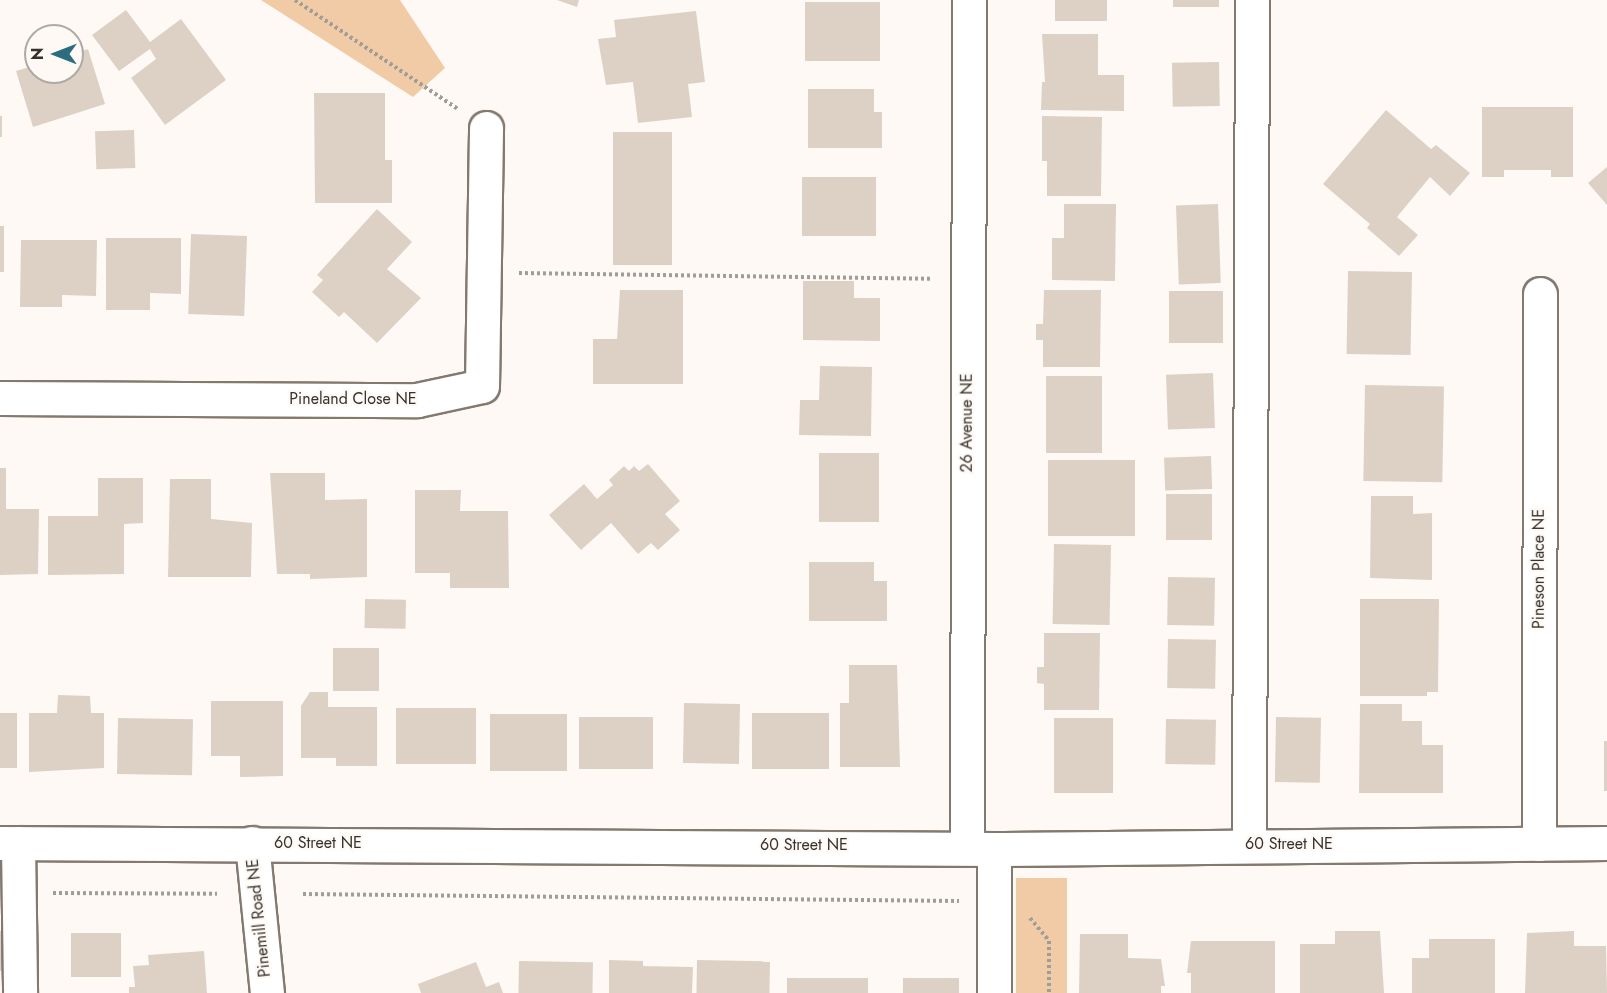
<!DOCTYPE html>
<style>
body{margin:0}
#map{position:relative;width:1607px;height:993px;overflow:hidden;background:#fef9f4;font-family:Jost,sans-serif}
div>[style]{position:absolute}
.green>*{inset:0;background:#f0cba5;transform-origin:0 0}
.building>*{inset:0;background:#ddd1c5;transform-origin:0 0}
.path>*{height:4px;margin-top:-2px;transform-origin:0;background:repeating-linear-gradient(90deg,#a09c97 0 3px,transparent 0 6px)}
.roads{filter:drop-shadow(2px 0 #84796f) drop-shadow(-2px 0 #84796f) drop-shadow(0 2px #84796f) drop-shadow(0 -2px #84796f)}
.minor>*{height:33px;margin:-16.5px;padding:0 16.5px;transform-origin:16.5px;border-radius:16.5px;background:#fff}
span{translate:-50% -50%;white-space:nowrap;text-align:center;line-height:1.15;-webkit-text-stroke:4.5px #fef9f4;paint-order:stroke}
.street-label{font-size:16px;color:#35312c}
.north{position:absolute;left:24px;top:24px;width:60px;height:60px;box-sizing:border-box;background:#fef9f4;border:2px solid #aea9a4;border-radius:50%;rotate:270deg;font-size:16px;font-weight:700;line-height:24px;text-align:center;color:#35312c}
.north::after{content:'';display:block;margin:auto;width:21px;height:27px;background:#2b6d7f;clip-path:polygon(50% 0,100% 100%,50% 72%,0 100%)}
</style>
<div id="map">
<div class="green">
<div style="clip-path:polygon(261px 0,400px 0,445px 68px,413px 97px)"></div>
<div style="left:1067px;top:878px;width:115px;height:51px;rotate:90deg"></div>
</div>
<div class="building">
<div style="clip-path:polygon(557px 0,579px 0,577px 7px)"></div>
<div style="left:1055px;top:0;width:52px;height:21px"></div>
<div style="left:1173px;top:0;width:46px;height:7px"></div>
<div style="left:805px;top:2px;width:75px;height:59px"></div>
<div style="clip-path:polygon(126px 10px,150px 42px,181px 19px,226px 80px,165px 125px,131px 78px,156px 59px,150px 49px,119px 71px,92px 35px)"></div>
<div style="clip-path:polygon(696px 11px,705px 82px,688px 84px,692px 117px,638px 123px,633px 82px,606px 85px,598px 39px,616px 37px,614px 20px)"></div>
<div style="clip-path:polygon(1042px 34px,1098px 34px,1098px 75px,1124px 75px,1124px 111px,1041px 110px,1042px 82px,1045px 82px)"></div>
<div style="clip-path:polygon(88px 49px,105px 104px,33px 127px,16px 71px,36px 65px,36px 72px,72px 72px,72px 54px)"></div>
<div style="left:1219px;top:62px;width:44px;height:47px;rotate:89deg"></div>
<div style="clip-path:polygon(808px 89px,874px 89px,874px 112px,882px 112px,882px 148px,808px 148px)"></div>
<div style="clip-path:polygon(314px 93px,385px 93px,385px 160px,392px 160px,392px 203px,315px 203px)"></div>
<div style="clip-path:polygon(1482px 107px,1573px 107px,1573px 177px,1551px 177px,1551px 170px,1504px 170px,1504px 177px,1482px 177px)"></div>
<div style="clip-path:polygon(1386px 110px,1431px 149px,1436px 145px,1470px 173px,1450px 196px,1430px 177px,1397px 217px,1418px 235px,1399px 256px,1367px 228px,1370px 224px,1323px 184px)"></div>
<div style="left:0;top:116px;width:2px;height:21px"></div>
<div style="clip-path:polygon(1042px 116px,1102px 117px,1101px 196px,1047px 196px,1047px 161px,1042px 161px)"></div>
<div style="left:134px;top:130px;width:38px;height:39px;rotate:88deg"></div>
<div style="left:613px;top:132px;width:59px;height:133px"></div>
<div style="clip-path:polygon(1607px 167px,1607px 205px,1588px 183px)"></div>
<div style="left:802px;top:177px;width:74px;height:59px"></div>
<div style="clip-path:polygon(1064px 204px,1116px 204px,1115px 281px,1052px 280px,1052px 238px,1064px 238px)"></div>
<div style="left:1218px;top:204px;width:79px;height:42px;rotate:88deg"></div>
<div style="clip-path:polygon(377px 209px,412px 242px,387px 269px,421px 298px,377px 343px,344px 312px,339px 317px,312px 292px,323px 280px,317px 275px)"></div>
<div style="left:0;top:226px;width:4px;height:46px"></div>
<div style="left:247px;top:236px;width:80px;height:56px;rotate:92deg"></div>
<div style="clip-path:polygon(106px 238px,181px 238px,181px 294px,150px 293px,150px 310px,106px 310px)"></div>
<div style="clip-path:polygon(21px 240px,97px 240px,96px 296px,62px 295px,62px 307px,20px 307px)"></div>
<div style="left:1348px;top:271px;width:64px;height:83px;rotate:1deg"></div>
<div style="clip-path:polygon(803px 281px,854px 281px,854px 298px,880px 298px,880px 341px,803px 340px)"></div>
<div style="clip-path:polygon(620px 290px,683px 290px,683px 384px,593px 384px,593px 339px,617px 339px)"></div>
<div style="clip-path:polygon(1044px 290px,1101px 290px,1100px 367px,1043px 367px,1043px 340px,1036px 340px,1036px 324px,1043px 324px)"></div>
<div style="left:1169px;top:291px;width:54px;height:52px"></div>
<div style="clip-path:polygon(820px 366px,872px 367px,871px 436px,799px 435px,800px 400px,819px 400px)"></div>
<div style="left:1213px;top:373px;width:55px;height:47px;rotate:88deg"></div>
<div style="left:1046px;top:376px;width:56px;height:77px"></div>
<div style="left:1365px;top:385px;width:79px;height:96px;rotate:1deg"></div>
<div style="left:819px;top:453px;width:60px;height:69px"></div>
<div style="left:1211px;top:456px;width:33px;height:47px;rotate:88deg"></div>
<div style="left:1048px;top:460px;width:87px;height:76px"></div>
<div style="clip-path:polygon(648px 464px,680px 501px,665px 514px,680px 530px,658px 550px,651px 543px,638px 554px,611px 523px,581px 550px,549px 515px,584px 484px,597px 499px,613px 485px,609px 480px,624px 466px,629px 471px,634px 466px,639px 471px)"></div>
<div style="clip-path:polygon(0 468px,6px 468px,6px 509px,39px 509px,38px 574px,0 575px)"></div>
<div style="clip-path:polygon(270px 473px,325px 473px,325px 500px,367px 499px,367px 577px,310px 579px,310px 574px,277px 574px)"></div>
<div style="clip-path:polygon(98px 478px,143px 478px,143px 523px,124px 524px,124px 574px,48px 575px,48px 516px,98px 516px)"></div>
<div style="clip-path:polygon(170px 479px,211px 479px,211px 519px,252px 523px,251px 577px,168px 577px)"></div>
<div style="clip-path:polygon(415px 490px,461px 490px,460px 511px,508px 511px,509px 588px,450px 588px,450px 573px,415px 573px)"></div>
<div style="left:1166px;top:494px;width:46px;height:46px"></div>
<div style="clip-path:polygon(1371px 496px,1413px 496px,1413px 514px,1432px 513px,1432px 580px,1370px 578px)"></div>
<div style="left:1054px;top:544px;width:57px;height:80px;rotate:1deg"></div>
<div style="clip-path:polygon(809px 562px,874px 562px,874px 581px,887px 581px,887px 621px,809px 621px)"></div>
<div style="left:1168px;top:577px;width:47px;height:48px;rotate:1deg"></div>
<div style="left:365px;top:599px;width:41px;height:29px;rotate:1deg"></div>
<div style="clip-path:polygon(1360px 599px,1439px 599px,1438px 692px,1427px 692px,1427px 696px,1360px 696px)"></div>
<div style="clip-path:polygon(1044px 633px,1100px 633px,1099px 710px,1044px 710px,1044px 684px,1037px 683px,1037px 667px,1044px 667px)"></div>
<div style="left:1168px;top:639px;width:48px;height:49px;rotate:1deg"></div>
<div style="left:333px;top:648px;width:46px;height:43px"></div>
<div style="clip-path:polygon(849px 665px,897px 665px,900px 767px,840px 767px,840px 703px,849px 703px)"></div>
<div style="clip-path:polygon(310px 692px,328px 692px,328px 707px,377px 707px,377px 766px,336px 766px,336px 758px,301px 758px,301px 706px)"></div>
<div style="clip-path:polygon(58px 695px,90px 696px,91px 713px,104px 713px,104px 768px,29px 772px,29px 713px,57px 713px)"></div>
<div style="clip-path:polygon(211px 701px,283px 701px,283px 776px,240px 777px,240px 756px,211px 756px)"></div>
<div style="left:684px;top:703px;width:56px;height:60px;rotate:1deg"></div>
<div style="clip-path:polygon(1360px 704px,1402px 704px,1402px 721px,1422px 721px,1422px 745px,1443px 745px,1443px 793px,1359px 793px)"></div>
<div style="left:396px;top:708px;width:80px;height:56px"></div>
<div style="left:0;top:713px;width:17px;height:55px"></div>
<div style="left:752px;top:713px;width:77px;height:56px"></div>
<div style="left:490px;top:714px;width:77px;height:57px"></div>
<div style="left:579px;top:717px;width:74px;height:52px"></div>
<div style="left:1276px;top:717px;width:45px;height:65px;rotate:1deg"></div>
<div style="left:118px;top:718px;width:75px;height:56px;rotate:1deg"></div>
<div style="left:1054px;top:718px;width:59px;height:75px"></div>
<div style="left:1166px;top:719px;width:50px;height:45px;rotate:1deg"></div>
<div style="left:1604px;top:741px;width:3px;height:50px"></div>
<div style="clip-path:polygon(0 931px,6px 931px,10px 970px,0 971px)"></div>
<div style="clip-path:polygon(1335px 931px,1380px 931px,1384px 993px,1300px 993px,1300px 944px,1335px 944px)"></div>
<div style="clip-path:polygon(1574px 931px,1574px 946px,1606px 946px,1607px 993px,1525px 993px,1527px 933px)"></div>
<div style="left:71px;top:933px;width:50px;height:44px"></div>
<div style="clip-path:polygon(1080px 934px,1128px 934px,1128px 958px,1161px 959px,1165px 986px,1161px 986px,1161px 993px,1079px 993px)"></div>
<div style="clip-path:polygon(1429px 939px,1495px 939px,1495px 993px,1412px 993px,1412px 958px,1429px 958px)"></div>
<div style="clip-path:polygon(1191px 941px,1275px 941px,1275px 993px,1191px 993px,1191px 973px,1187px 973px)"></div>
<div style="clip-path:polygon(204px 951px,207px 993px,129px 993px,129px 987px,135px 987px,133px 966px,149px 965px,148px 955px)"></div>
<div style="clip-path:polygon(609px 960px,643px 961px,643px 966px,693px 967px,692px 993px,609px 993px)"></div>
<div style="left:697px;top:960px;width:73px;height:33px;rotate:1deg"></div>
<div style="left:519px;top:961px;width:74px;height:32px;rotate:1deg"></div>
<div style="clip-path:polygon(476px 962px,486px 987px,499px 982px,503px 993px,421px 993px,418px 984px)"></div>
<div style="left:787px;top:978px;width:81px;height:15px"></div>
<div style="left:903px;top:978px;width:56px;height:15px"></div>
</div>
<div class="path">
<div style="left:295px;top:0;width:196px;rotate:33.8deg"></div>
<div style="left:519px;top:273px;width:413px;rotate:0.8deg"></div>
<div style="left:53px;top:893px;width:164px;rotate:0.3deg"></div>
<div style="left:303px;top:894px;width:656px;rotate:0.61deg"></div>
<div style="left:1030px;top:918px;width:30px;rotate:50deg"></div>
<div style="left:1049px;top:941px;width:52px;rotate:90deg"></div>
</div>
<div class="roads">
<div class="minor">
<div style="left:0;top:398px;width:417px;rotate:0.3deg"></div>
<div style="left:417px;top:400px;width:66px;rotate:-12.2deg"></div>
<div style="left:482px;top:386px;width:258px;rotate:-89.1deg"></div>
<div style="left:0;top:843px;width:994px;rotate:0.35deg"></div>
<div style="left:994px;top:849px;width:613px;rotate:-0.56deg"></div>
<div style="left:18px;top:843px;width:150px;rotate:89.2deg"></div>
<div style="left:252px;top:843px;width:151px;rotate:84.3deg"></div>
<div style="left:1249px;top:844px;width:844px;rotate:-89.8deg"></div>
<div style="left:1539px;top:844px;width:550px;rotate:-89.9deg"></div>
<div style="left:967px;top:846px;width:846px;rotate:-89.86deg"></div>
<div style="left:994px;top:993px;width:144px;rotate:-90deg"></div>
</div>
</div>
<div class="street-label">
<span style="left:353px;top:399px">Pineland Close NE</span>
<span style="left:967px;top:423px;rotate:-90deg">26 Avenue NE</span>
<span style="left:1539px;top:569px;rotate:-90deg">Pineson Place NE</span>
<span style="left:318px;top:843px">60 Street NE</span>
<span style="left:1289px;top:844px">60 Street NE</span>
<span style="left:804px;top:845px">60 Street NE</span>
<span style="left:259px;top:918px;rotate:-96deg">Pinemill Road NE</span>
</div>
<div class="north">N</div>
</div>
